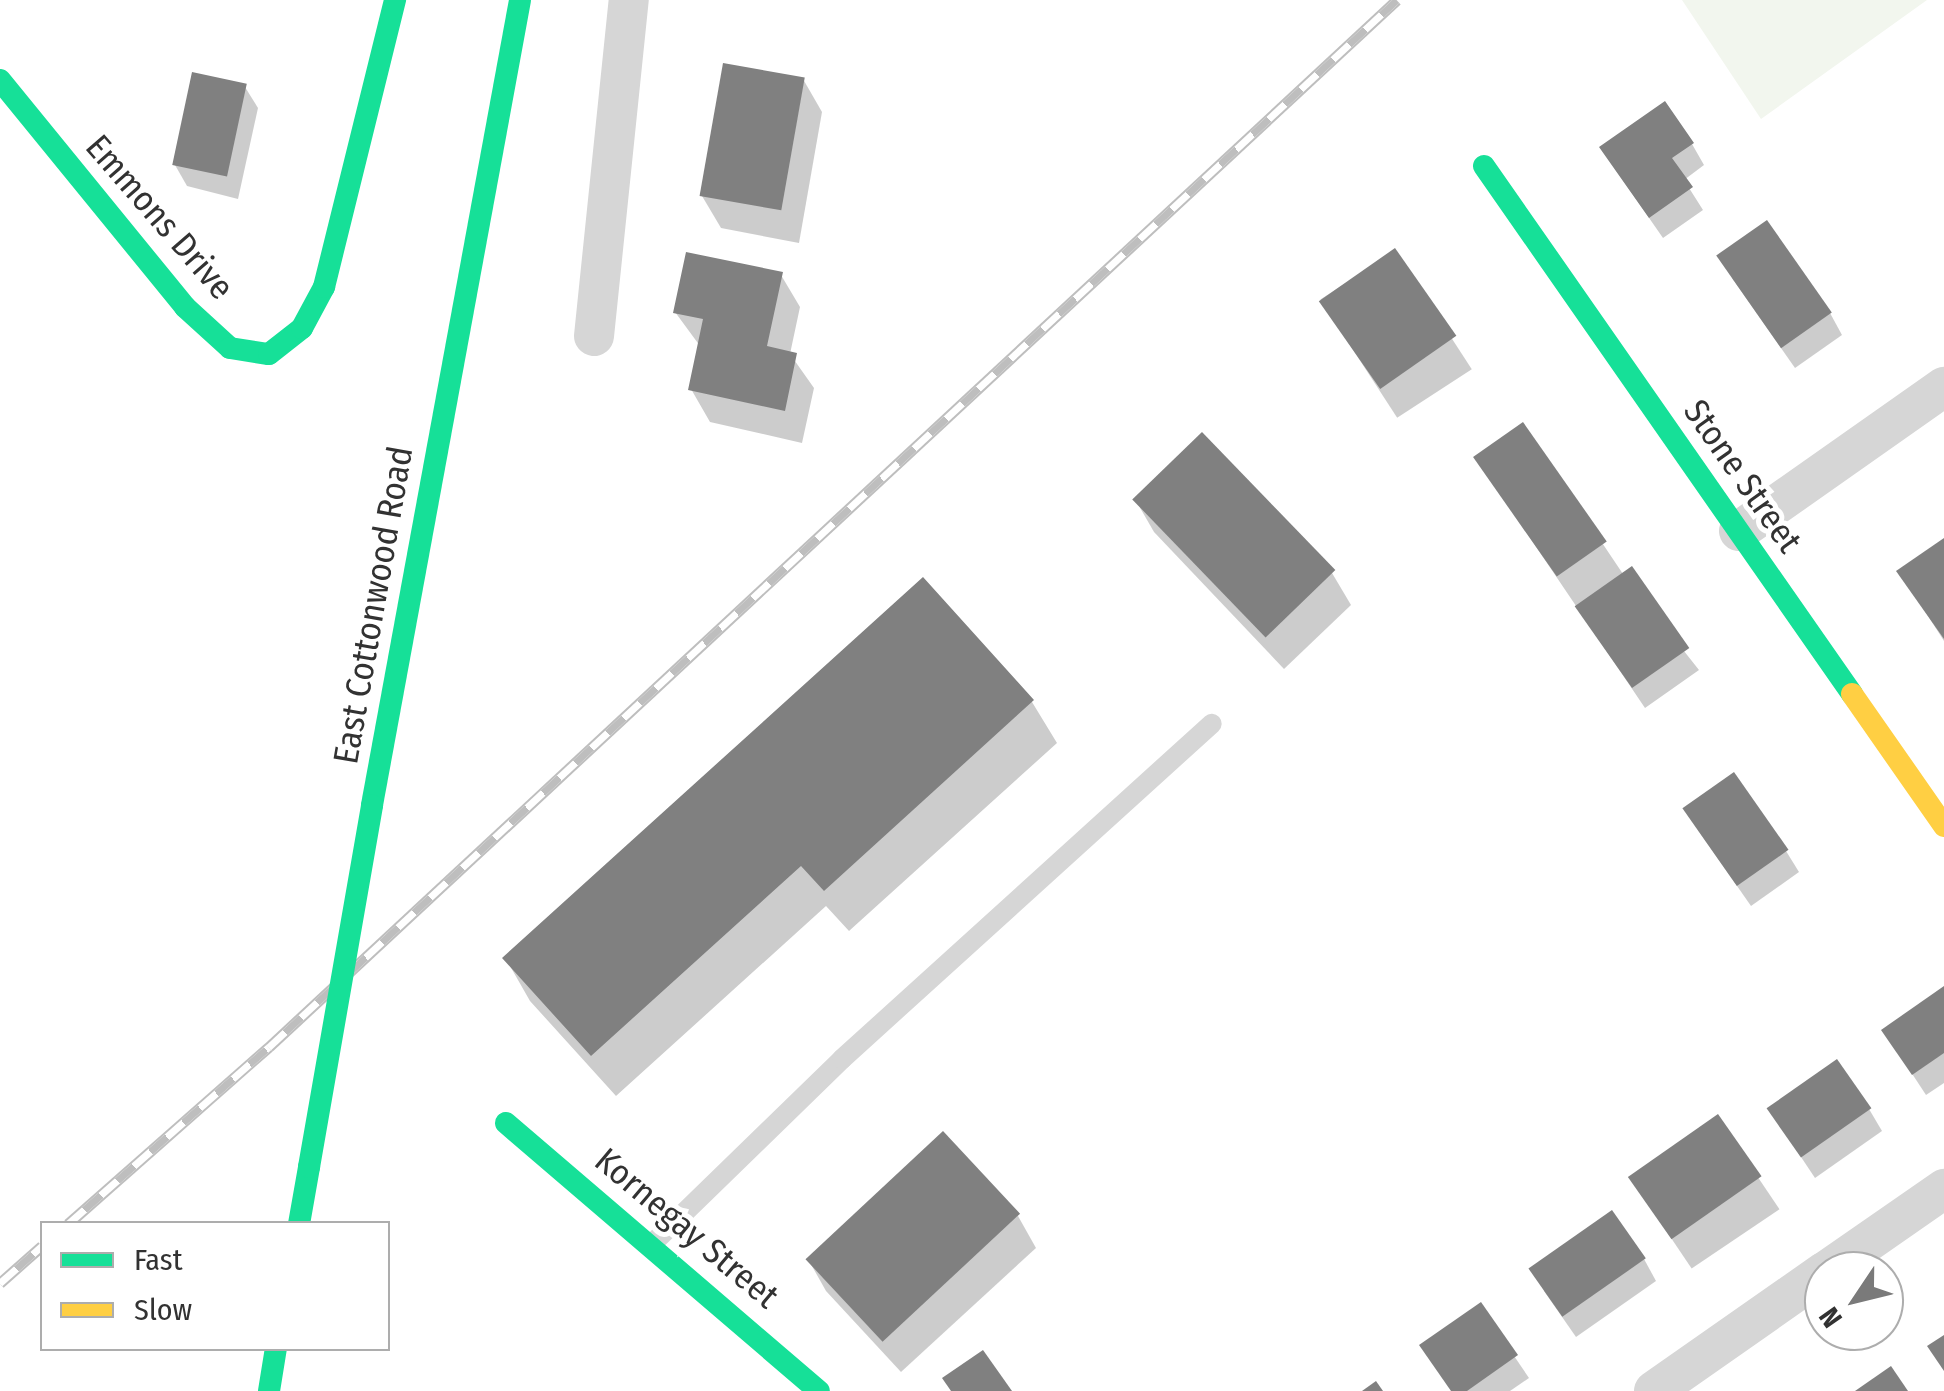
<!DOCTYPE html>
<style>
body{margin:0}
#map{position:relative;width:1944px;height:1391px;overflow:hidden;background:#fff;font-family:"Fira Sans Condensed",sans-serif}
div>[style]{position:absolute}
.green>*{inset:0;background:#f2f6ee}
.shadow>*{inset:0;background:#0003;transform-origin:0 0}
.building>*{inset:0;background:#808080;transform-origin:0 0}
.lane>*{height:20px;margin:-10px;padding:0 10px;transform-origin:10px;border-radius:10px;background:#d6d6d6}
.street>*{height:40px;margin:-20px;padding:0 20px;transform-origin:20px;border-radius:20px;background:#d6d6d6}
.fast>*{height:22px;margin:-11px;padding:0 11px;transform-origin:11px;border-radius:11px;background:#16e098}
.slow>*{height:22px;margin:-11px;padding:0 11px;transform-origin:11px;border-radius:11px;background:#ffcf43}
.rail>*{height:11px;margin-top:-5.5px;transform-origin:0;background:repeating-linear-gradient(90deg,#fff 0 22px,#bebebe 0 44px);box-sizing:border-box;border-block:2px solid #bebebe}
.fast-bridge>*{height:22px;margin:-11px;padding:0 11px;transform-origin:11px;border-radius:11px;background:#16e098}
span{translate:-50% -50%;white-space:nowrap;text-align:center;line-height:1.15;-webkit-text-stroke:10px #fff;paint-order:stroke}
.street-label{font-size:35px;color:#323232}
.legend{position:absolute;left:40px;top:1221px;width:350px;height:130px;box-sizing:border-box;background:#fff;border:2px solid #adadad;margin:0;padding:12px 18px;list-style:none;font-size:30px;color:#323232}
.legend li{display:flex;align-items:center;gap:20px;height:50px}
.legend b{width:50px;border:2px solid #adadad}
.north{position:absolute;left:1804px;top:1251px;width:100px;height:100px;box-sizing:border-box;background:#fff;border:2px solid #adadad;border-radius:50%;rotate:235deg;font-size:28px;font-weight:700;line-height:40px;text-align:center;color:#323232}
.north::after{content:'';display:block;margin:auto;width:35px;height:45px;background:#7a7a7a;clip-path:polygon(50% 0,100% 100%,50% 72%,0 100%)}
</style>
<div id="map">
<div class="green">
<div style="clip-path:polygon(1682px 0,1927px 0,1761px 119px)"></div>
</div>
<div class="shadow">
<div style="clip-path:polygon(803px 79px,822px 112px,799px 243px,721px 228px,702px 196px)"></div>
<div style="clip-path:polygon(245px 87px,258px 108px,238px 199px,187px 186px,175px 165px)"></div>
<div style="clip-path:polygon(1692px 144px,1704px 165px,1684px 180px,1703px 210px,1663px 238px,1615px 169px)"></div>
<div style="left:1395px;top:251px;width:141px;height:89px;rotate:57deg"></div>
<div style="clip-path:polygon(781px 275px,800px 307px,790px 354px,814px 388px,802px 443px,710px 422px,691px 389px,700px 346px,675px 312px)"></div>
<div style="clip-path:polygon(1732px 278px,1830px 313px,1842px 335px,1795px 368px)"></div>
<div style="clip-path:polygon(1523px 425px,1623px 574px,1699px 670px,1645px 708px,1476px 458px)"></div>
<div style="clip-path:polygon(1201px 436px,1332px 573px,1351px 605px,1284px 669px,1154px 532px,1135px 499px)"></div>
<div style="clip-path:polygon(1944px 541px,1944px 641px,1900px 572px)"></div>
<div style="clip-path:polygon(923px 580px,1032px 702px,1057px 743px,849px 931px,826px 906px,616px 1096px,530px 1001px,506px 959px)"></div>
<div style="clip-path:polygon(1698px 830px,1786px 851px,1799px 872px,1751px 906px)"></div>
<div style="clip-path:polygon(1944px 989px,1944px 1083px,1926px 1095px,1884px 1031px)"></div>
<div style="clip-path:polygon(1769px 1109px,1869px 1109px,1882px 1131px,1815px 1178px)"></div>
<div style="left:1718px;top:1118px;width:110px;height:106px;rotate:56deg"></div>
<div style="clip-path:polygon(1018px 1216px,1036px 1248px,901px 1372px,826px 1291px,808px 1259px)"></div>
<div style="clip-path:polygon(1644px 1259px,1656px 1281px,1576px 1337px,1544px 1291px)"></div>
<div style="clip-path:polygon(1480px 1306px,1529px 1378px,1510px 1391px,1451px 1391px)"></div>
</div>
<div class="building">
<div style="left:723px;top:63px;width:83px;height:135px;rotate:10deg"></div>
<div style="left:192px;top:72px;width:56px;height:95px;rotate:12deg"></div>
<div style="clip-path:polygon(1665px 101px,1694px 143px,1672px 158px,1693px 187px,1649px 218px,1599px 147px)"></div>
<div style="left:1767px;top:220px;width:113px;height:62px;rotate:55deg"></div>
<div style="left:1395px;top:248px;width:107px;height:93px;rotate:55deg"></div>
<div style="clip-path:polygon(686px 252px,783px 272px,767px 346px,797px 353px,785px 411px,688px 390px,703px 319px,673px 313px)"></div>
<div style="left:1523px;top:422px;width:146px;height:61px;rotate:55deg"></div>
<div style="left:1202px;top:432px;width:192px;height:97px;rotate:46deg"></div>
<div style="clip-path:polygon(1944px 538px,1944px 639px,1896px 571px)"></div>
<div style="left:1632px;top:566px;width:100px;height:70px;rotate:55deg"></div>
<div style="clip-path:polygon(923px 577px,1034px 700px,824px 891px,801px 866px,591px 1056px,502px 958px)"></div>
<div style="left:1734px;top:772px;width:95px;height:63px;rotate:55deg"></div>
<div style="clip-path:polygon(1944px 986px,1944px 1053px,1912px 1075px,1881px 1030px)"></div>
<div style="left:1837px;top:1059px;width:60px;height:86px;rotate:55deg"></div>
<div style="left:1718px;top:1114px;width:76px;height:110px;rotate:55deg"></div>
<div style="left:943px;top:1131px;width:113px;height:188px;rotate:47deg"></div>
<div style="left:1612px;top:1210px;width:59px;height:102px;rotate:55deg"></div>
<div style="clip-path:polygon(1481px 1302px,1518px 1355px,1467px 1391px,1451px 1391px,1419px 1345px)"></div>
<div style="clip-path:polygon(1944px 1335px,1944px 1371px,1927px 1346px)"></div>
<div style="clip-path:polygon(983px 1350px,1012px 1391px,951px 1391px,942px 1378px)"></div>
<div style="clip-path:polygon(1891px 1366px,1908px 1391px,1855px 1391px)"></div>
<div style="clip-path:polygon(1376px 1381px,1383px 1391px,1362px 1391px)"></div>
</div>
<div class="lane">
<div style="left:653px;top:1243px;width:264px;rotate:-44.2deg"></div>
<div style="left:842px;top:1059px;width:499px;rotate:-42.2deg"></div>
</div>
<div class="street">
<div style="left:594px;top:336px;width:338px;rotate:-84.1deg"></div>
<div style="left:1739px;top:531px;width:251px;rotate:-35.1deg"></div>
<div style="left:1826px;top:1271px;width:144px;rotate:-34.8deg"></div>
<div style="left:1654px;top:1391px;width:208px;rotate:-35deg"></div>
</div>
<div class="fast">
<div style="left:0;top:80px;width:293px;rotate:50.8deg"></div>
<div style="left:185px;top:307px;width:61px;rotate:42.3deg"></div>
<div style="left:230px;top:348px;width:39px;rotate:9deg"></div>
<div style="left:269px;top:354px;width:42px;rotate:-38.2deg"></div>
<div style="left:302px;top:328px;width:47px;rotate:-61.8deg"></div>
<div style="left:324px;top:287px;width:296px;rotate:-76.1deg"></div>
<div style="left:1484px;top:166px;width:644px;rotate:55.12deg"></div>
<div style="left:372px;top:805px;width:818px;rotate:-79.58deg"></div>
<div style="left:506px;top:1123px;width:412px;rotate:40.6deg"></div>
<div style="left:299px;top:1224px;width:58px;rotate:-80deg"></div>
<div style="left:269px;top:1391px;width:44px;rotate:-80.8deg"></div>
</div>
<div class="slow">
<div style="left:1852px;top:694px;width:161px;rotate:55.1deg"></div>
</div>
<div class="rail">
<div style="left:68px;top:1224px;width:268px;rotate:-41.4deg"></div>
<div style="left:269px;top:1047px;width:1539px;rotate:-42.87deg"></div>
<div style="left:0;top:1283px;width:56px;rotate:-41.4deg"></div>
</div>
<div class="fast-bridge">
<div style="left:309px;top:1167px;width:367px;rotate:-80.1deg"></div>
</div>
<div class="street-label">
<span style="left:160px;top:217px;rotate:49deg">Emmons Drive</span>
<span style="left:1743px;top:476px;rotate:55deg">Stone Street</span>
<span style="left:373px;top:605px;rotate:-80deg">East Cottonwood Road</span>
<span style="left:687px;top:1228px;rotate:40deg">Kornegay Street</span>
</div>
<ul class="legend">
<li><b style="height:12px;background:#16e098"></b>Fast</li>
<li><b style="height:12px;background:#ffcf43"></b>Slow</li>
</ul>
<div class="north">N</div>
</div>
